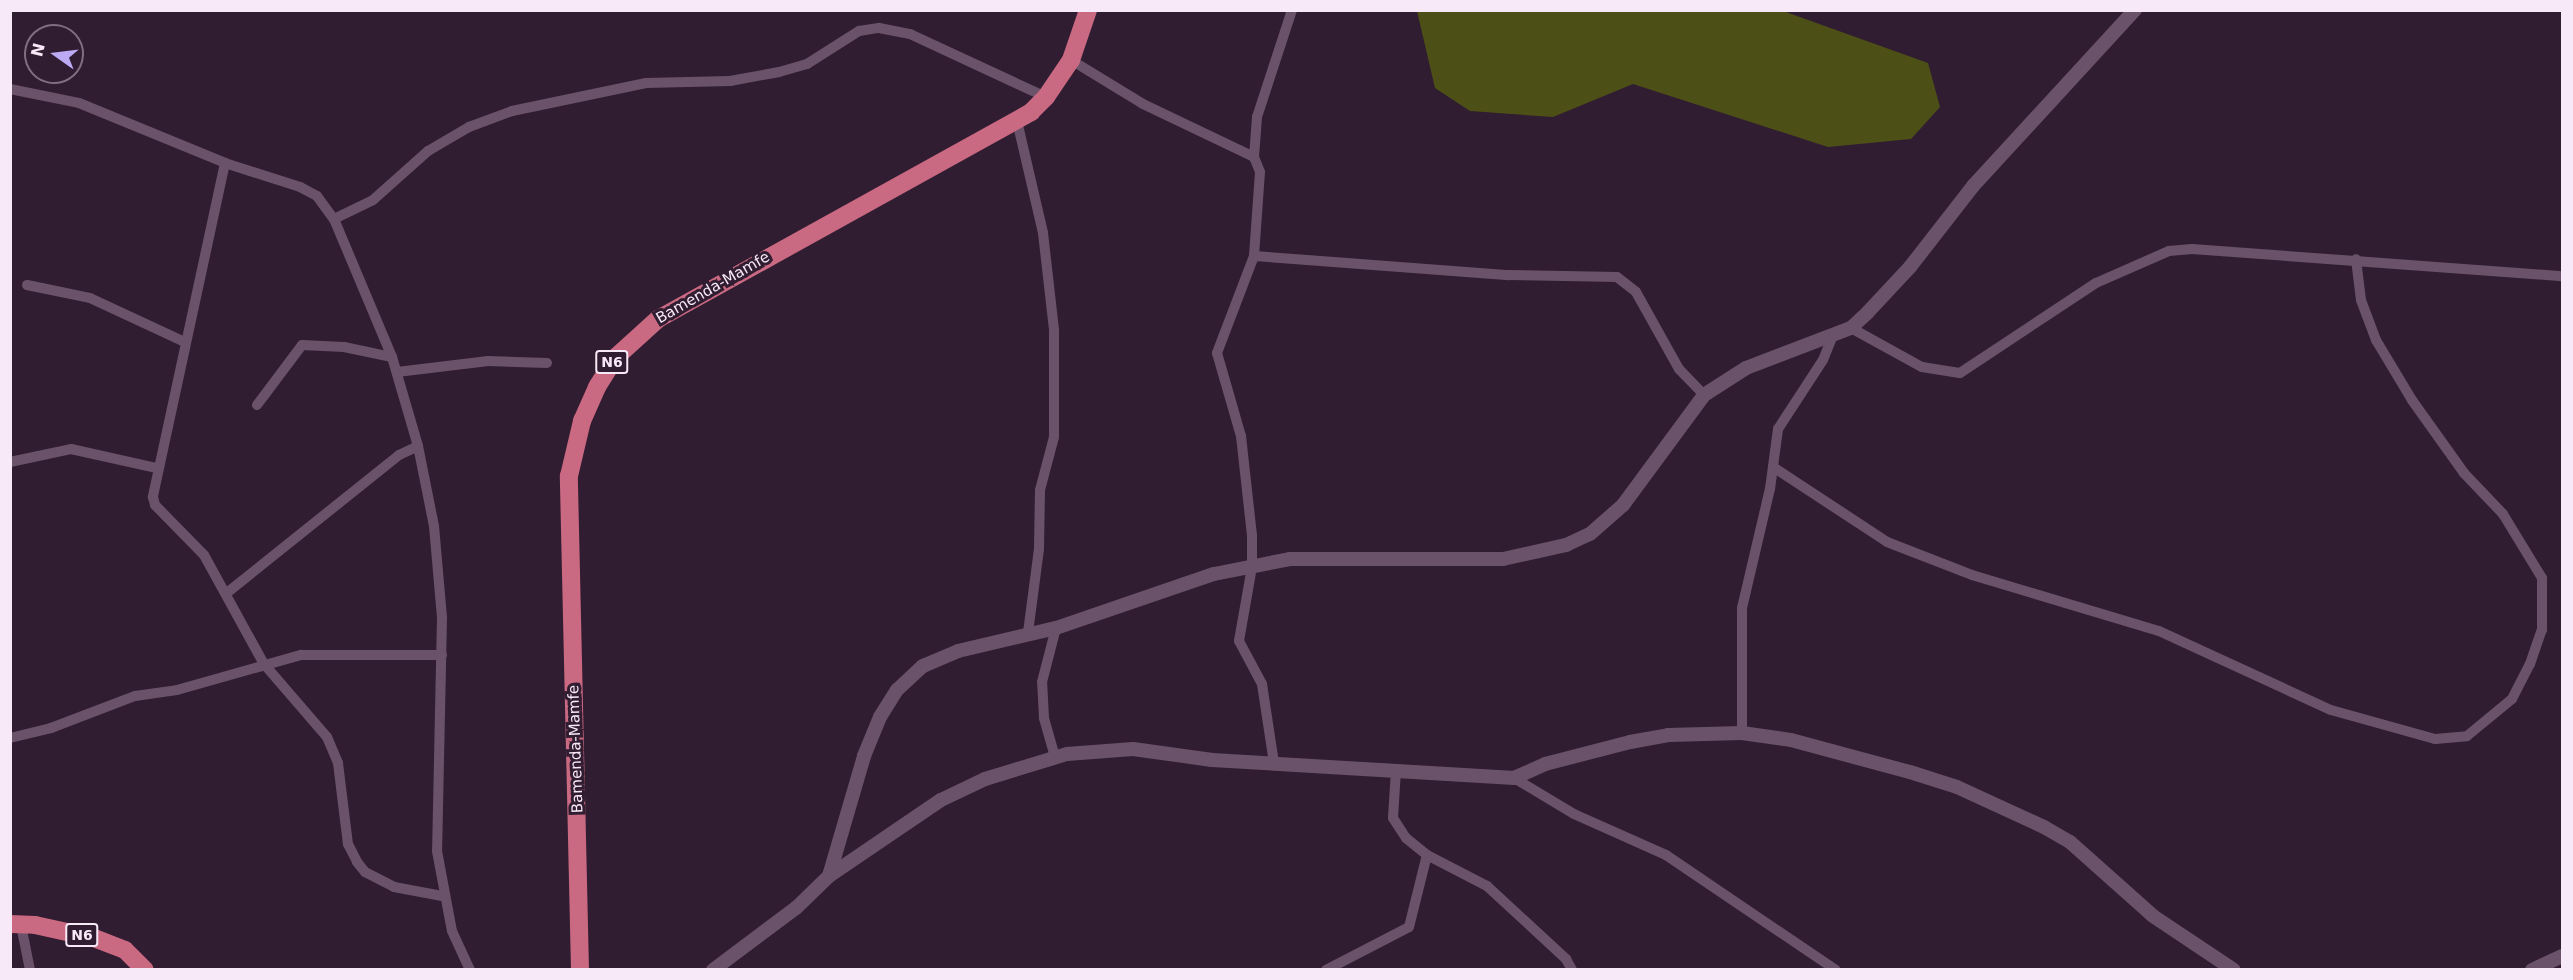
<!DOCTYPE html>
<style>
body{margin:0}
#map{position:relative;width:2573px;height:980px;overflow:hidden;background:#311d31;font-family:"DejaVu Sans",sans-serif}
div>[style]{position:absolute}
.green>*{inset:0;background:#4d5016}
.street>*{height:10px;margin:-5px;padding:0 5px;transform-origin:5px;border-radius:5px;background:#6a536a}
.secondary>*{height:14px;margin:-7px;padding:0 7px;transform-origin:7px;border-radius:7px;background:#6a536a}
.highway>*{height:18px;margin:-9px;padding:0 9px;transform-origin:9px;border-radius:9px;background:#ca6982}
span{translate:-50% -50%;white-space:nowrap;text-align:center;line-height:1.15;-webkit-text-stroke:6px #311d31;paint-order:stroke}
.shield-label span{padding:2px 4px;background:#311d31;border:2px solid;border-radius:4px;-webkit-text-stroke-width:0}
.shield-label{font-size:14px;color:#f7e9f7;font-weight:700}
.street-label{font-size:15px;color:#f7e9f7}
.frame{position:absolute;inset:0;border:12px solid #f7e9f7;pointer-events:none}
.north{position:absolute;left:24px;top:24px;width:60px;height:60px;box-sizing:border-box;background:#311d31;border:2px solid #806f80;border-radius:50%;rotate:284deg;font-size:16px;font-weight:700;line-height:24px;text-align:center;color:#f7e9f7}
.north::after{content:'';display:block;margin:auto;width:21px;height:27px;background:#bcaaf5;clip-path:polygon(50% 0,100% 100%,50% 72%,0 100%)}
</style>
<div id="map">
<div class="green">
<div style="clip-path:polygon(1417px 11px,1783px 11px,1928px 63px,1940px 107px,1911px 139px,1828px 147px,1633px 84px,1553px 117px,1470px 111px,1435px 88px)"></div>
</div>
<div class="street">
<div style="left:1071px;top:60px;width:84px;rotate:31.4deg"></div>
<div style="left:1143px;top:104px;width:123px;rotate:25.5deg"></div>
<div style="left:1254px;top:157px;width:16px;rotate:68deg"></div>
<div style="left:1260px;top:172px;width:84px;rotate:94.1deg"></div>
<div style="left:1254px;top:256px;width:104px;rotate:110.9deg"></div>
<div style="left:1217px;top:353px;width:86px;rotate:73.9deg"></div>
<div style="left:1241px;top:436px;width:100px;rotate:83.7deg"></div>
<div style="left:1252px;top:535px;width:32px;rotate:90deg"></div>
<div style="left:1252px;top:567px;width:75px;rotate:100deg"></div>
<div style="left:1239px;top:641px;width:49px;rotate:61.9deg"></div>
<div style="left:1262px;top:684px;width:80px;rotate:81.4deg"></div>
<div style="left:10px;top:89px;width:70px;rotate:11.5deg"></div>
<div style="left:79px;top:103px;width:158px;rotate:22.3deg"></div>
<div style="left:225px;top:163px;width:79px;rotate:17.7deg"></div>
<div style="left:300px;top:187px;width:19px;rotate:28deg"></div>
<div style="left:317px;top:196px;width:29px;rotate:54deg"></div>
<div style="left:334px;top:219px;width:150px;rotate:67.2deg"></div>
<div style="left:392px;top:357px;width:93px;rotate:73.7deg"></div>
<div style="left:418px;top:446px;width:82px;rotate:78.7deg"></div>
<div style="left:434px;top:526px;width:91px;rotate:85deg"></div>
<div style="left:442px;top:617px;width:234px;rotate:91.2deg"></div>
<div style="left:437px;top:851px;width:81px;rotate:79.4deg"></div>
<div style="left:452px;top:931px;width:43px;rotate:65.2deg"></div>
<div style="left:1017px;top:121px;width:115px;rotate:76.9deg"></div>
<div style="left:1043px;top:233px;width:98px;rotate:83.5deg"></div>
<div style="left:1054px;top:330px;width:107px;rotate:90deg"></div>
<div style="left:1054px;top:437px;width:55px;rotate:104.8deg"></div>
<div style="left:1040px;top:490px;width:59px;rotate:91deg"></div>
<div style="left:1039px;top:549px;width:85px;rotate:97.5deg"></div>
<div style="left:1254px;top:157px;width:40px;rotate:-85.7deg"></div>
<div style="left:1257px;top:117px;width:113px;rotate:-71.9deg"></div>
<div style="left:225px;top:163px;width:342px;rotate:102.2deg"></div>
<div style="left:153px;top:497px;width:8px;rotate:76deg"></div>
<div style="left:155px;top:505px;width:70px;rotate:45.6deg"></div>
<div style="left:204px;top:555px;width:124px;rotate:61.2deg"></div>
<div style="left:264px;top:664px;width:96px;rotate:49.2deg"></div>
<div style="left:327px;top:737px;width:28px;rotate:67deg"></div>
<div style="left:338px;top:763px;width:82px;rotate:83deg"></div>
<div style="left:348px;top:844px;width:20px;rotate:63deg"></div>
<div style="left:357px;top:862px;width:13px;rotate:51deg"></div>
<div style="left:365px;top:872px;width:33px;rotate:27deg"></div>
<div style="left:394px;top:887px;width:49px;rotate:10.6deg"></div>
<div style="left:334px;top:219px;width:43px;rotate:-26deg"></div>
<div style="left:373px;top:200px;width:74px;rotate:-41.7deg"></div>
<div style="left:428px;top:151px;width:48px;rotate:-30.3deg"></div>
<div style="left:469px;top:127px;width:46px;rotate:-20.4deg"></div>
<div style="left:512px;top:111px;width:137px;rotate:-11.8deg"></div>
<div style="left:646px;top:83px;width:84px;rotate:-1.4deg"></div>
<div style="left:730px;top:81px;width:50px;rotate:-10.4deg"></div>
<div style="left:779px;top:72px;width:29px;rotate:-16deg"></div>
<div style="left:807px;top:64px;width:62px;rotate:-32.4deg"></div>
<div style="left:859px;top:31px;width:20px;rotate:-9deg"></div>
<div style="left:879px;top:28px;width:32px;rotate:11deg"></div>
<div style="left:910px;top:34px;width:150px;rotate:24.9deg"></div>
<div style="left:1254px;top:256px;width:256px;rotate:4.3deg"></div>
<div style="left:1509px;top:275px;width:108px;rotate:1.1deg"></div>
<div style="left:1617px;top:277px;width:24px;rotate:38deg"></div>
<div style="left:1636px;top:292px;width:88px;rotate:60.8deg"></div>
<div style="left:1679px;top:369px;width:36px;rotate:46deg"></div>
<div style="left:27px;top:285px;width:64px;rotate:11.7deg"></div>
<div style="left:90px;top:298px;width:105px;rotate:24.9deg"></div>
<div style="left:1851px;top:328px;width:81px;rotate:28.8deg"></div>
<div style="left:1922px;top:367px;width:38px;rotate:9deg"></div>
<div style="left:1960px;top:373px;width:163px;rotate:-33.5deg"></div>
<div style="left:2096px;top:283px;width:80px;rotate:-23.7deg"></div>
<div style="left:2169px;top:251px;width:23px;rotate:-5deg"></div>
<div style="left:2192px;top:249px;width:371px;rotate:4.2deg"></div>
<div style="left:397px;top:372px;width:92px;rotate:-6.9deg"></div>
<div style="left:488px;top:361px;width:59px;rotate:1.9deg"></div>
<div style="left:257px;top:405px;width:75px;rotate:-53.1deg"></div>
<div style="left:302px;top:345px;width:42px;rotate:2.7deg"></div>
<div style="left:344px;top:347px;width:49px;rotate:11.8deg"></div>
<div style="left:10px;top:462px;width:62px;rotate:-12deg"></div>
<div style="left:71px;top:449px;width:88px;rotate:12.5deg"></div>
<div style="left:1773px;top:467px;width:136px;rotate:33.3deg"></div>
<div style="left:1887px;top:542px;width:91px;rotate:21.2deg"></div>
<div style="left:1972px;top:575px;width:195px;rotate:16.7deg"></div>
<div style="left:2159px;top:631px;width:189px;rotate:24.7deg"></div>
<div style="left:2331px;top:710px;width:108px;rotate:15.6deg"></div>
<div style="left:2435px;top:739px;width:32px;rotate:-5deg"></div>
<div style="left:2467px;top:736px;width:58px;rotate:-39.4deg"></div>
<div style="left:2512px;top:699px;width:39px;rotate:-63deg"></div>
<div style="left:2530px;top:664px;width:36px;rotate:-71deg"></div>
<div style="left:2542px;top:630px;width:52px;rotate:-90deg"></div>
<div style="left:2542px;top:578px;width:75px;rotate:-121.4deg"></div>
<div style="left:2503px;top:514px;width:57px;rotate:-133.6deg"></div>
<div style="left:2464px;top:473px;width:90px;rotate:-125.5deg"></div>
<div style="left:2412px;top:400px;width:70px;rotate:-121deg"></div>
<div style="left:2376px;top:340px;width:43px;rotate:-110.6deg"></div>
<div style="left:2361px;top:300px;width:41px;rotate:-97deg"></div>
<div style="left:228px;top:592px;width:219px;rotate:-38.7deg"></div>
<div style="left:399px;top:455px;width:21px;rotate:-25deg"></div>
<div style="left:1742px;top:733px;width:125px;rotate:-90deg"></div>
<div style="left:1742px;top:608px;width:122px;rotate:-76.8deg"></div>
<div style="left:1770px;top:489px;width:61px;rotate:-82.4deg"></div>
<div style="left:1778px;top:429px;width:82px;rotate:-56.9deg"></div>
<div style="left:1823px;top:360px;width:27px;rotate:-68deg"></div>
<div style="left:10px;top:738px;width:42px;rotate:-13.7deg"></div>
<div style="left:51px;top:728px;width:90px;rotate:-20.9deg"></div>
<div style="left:135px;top:696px;width:42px;rotate:-8.1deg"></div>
<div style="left:177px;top:690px;width:129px;rotate:-15.8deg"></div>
<div style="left:301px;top:655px;width:141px"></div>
<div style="left:1055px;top:757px;width:41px;rotate:-105.8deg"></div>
<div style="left:1044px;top:718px;width:36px;rotate:-93deg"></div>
<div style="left:1042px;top:682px;width:56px;rotate:-75.5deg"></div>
<div style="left:1396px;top:770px;width:48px;rotate:93.6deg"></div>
<div style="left:1393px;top:818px;width:24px;rotate:57deg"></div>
<div style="left:1406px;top:838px;width:27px;rotate:39deg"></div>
<div style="left:1427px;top:855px;width:68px;rotate:27.3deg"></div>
<div style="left:1487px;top:886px;width:108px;rotate:42.7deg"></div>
<div style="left:1566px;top:959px;width:13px;rotate:61deg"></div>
<div style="left:1514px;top:778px;width:70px;rotate:31deg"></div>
<div style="left:1574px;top:814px;width:101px;rotate:24deg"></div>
<div style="left:1666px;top:855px;width:205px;rotate:34.1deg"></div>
<div style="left:21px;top:925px;width:46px;rotate:78.7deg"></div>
<div style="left:1326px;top:970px;width:93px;rotate:-27.4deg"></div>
<div style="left:1409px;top:927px;width:74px;rotate:-76deg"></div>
</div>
<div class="secondary">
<div style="left:829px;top:876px;width:135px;rotate:-34.2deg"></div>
<div style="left:941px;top:800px;width:49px;rotate:-25.5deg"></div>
<div style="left:985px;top:779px;width:86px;rotate:-17deg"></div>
<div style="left:1067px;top:754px;width:66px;rotate:-4.3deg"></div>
<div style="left:1133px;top:749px;width:80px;rotate:7.9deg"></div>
<div style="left:1212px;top:760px;width:303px;rotate:3.4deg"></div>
<div style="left:1514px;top:778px;width:34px;rotate:-24deg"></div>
<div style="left:1545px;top:764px;width:88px;rotate:-14.5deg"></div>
<div style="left:1630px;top:742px;width:39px;rotate:-10deg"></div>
<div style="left:1668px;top:735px;width:74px;rotate:-1.5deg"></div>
<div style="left:1742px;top:733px;width:49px;rotate:8.1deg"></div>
<div style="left:1791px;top:740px;width:123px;rotate:15.1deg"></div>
<div style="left:1910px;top:772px;width:49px;rotate:17.7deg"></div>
<div style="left:1957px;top:787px;width:96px;rotate:24.7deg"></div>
<div style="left:2044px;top:827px;width:30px;rotate:30deg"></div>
<div style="left:2070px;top:842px;width:111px;rotate:41.7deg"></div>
<div style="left:2153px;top:916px;width:97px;rotate:33.7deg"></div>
<div style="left:713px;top:970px;width:104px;rotate:-36.8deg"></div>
<div style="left:796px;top:908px;width:46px;rotate:-44.1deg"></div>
<div style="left:829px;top:876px;width:125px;rotate:-73.7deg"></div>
<div style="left:864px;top:756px;width:42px;rotate:-67.7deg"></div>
<div style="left:880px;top:717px;width:32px;rotate:-58deg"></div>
<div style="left:897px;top:690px;width:35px;rotate:-43deg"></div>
<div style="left:923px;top:666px;width:38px;rotate:-23deg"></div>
<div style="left:958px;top:651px;width:101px;rotate:-13.2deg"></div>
<div style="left:1056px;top:628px;width:167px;rotate:-18.9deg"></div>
<div style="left:1214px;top:574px;width:77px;rotate:-11.2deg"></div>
<div style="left:1290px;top:559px;width:213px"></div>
<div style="left:1503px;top:559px;width:65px;rotate:-12.5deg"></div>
<div style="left:1566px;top:545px;width:26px;rotate:-25deg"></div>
<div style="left:1590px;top:534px;width:44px;rotate:-41.3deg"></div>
<div style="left:1623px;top:505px;width:137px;rotate:-53.6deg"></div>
<div style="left:1704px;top:395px;width:50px;rotate:-32.7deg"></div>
<div style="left:1746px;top:368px;width:112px;rotate:-20.9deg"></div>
<div style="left:1851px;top:328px;width:23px;rotate:-43deg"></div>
<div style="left:1868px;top:312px;width:62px;rotate:-47deg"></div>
<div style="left:1910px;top:267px;width:103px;rotate:-52.1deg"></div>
<div style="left:1973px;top:186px;width:239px;rotate:-47.4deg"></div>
<div style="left:2532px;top:970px;width:33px;rotate:-25deg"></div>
</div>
<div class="highway">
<div style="left:10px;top:924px;width:25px;rotate:2deg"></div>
<div style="left:35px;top:925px;width:60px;rotate:12.4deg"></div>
<div style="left:94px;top:938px;width:33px;rotate:21deg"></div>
<div style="left:125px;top:950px;width:28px;rotate:45deg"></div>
<div style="left:580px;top:970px;width:494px;rotate:-91.3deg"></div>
<div style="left:569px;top:476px;width:57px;rotate:-76.7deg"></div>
<div style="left:582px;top:421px;width:37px;rotate:-66deg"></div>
<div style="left:597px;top:387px;width:34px;rotate:-58deg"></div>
<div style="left:615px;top:358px;width:58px;rotate:-42.2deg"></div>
<div style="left:658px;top:319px;width:427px;rotate:-29deg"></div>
<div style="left:1031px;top:112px;width:21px;rotate:-45deg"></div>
<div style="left:1046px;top:97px;width:45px;rotate:-56deg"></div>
<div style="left:1071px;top:60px;width:53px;rotate:-71.2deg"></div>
</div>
<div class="shield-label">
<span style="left:612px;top:362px">N6</span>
<span style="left:82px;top:935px">N6</span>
</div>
<div class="street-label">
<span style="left:713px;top:288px;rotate:-30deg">Bamenda-Mamfe</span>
<span style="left:576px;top:749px;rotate:-92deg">Bamenda-Mamfe</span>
</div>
<div class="frame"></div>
<div class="north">N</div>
</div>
